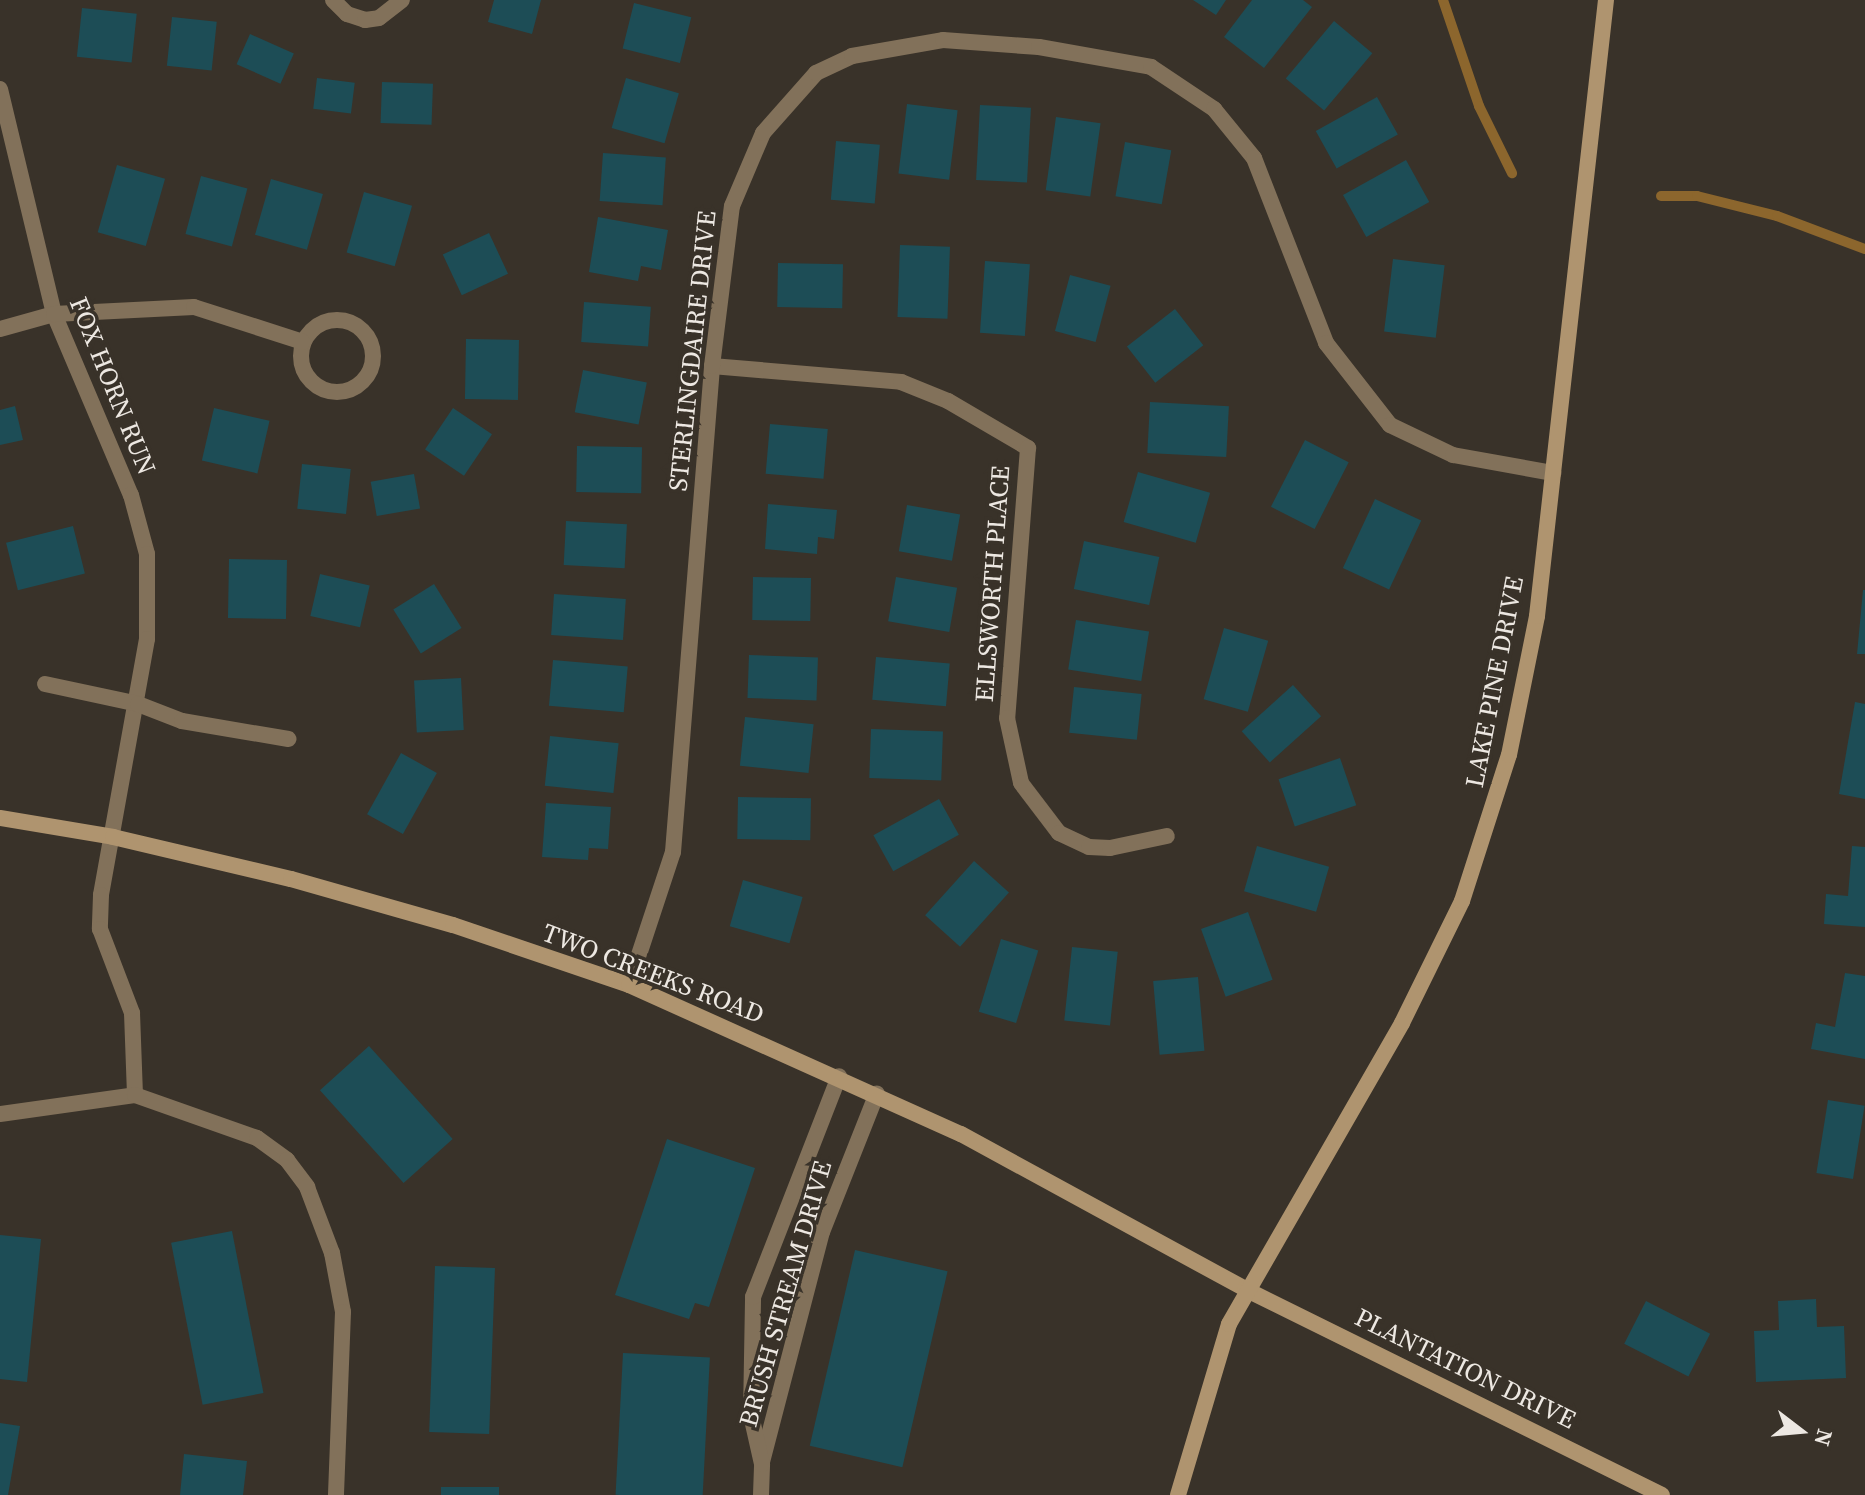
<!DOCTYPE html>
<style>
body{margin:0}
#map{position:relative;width:1865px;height:1495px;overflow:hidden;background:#393229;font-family:"Source Serif 4",serif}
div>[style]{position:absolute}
.stream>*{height:10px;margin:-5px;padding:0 5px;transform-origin:5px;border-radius:5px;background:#8c662d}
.building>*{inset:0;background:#1d4d56;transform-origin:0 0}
.street>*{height:16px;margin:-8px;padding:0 8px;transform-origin:8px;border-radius:8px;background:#82715a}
.street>.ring{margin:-8px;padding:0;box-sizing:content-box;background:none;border:16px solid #82715a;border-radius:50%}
.secondary>*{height:16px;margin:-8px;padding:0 8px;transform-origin:8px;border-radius:8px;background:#af946f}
span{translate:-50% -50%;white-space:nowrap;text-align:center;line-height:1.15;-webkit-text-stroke:7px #393229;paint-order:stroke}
.street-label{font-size:26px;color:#ede8e2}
.north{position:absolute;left:1761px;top:1391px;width:80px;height:80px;-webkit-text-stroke:6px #393229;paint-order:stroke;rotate:106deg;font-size:22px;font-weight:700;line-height:32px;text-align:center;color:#ede8e2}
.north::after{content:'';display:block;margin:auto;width:28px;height:36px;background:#ede8e2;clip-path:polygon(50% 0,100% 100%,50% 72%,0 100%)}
</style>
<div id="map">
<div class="stream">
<div style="left:1443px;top:0;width:112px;rotate:71.2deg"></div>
<div style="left:1479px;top:106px;width:75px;rotate:63.8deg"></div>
<div style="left:1661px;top:196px;width:36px"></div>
<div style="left:1697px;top:196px;width:82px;rotate:14deg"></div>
<div style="left:1777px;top:216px;width:94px;rotate:20.6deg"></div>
</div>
<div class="building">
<div style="clip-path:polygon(494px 0,541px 0,532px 34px,488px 22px)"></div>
<div style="clip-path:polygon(1193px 0,1226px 0,1216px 15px)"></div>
<div style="clip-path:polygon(1252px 0,1303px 0,1312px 7px,1264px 68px,1224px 37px)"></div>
<div style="left:634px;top:3px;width:59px;height:47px;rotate:14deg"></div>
<div style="left:82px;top:8px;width:55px;height:49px;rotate:6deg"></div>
<div style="left:172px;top:17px;width:45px;height:49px;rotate:6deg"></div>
<div style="left:1334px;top:21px;width:50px;height:75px;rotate:40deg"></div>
<div style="left:250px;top:34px;width:48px;height:33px;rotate:24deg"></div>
<div style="left:317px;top:78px;width:38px;height:31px;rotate:7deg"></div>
<div style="left:626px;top:78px;width:55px;height:52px;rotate:16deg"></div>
<div style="left:382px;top:82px;width:51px;height:41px;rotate:2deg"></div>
<div style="left:1377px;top:97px;width:43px;height:70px;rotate:61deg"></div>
<div style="left:907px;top:104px;width:51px;height:70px;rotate:7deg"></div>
<div style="left:980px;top:105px;width:51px;height:75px;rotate:3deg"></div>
<div style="left:1056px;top:117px;width:45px;height:74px;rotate:8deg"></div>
<div style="left:836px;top:141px;width:44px;height:59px;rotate:5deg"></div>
<div style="left:1125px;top:142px;width:47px;height:55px;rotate:10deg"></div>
<div style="left:603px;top:153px;width:63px;height:48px;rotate:4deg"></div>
<div style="left:1406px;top:160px;width:48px;height:72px;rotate:61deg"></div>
<div style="left:117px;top:165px;width:50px;height:70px;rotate:16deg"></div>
<div style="left:201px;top:176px;width:48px;height:60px;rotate:15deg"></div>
<div style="left:271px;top:179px;width:54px;height:58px;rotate:16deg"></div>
<div style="left:364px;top:192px;width:50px;height:63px;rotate:16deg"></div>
<div style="clip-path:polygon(598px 217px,668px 230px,661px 270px,641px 266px,638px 281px,589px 272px)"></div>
<div style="left:489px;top:233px;width:45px;height:51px;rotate:65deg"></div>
<div style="left:900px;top:245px;width:50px;height:72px;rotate:2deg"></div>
<div style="left:1393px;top:259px;width:52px;height:73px;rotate:7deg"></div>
<div style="left:985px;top:261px;width:45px;height:72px;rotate:4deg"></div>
<div style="left:778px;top:263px;width:65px;height:44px;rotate:1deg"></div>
<div style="left:1070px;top:275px;width:42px;height:58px;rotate:15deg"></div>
<div style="left:584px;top:302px;width:67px;height:40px;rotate:4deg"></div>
<div style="left:1175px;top:309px;width:46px;height:61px;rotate:52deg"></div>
<div style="left:466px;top:339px;width:53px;height:60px;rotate:1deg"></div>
<div style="left:583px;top:370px;width:65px;height:43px;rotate:11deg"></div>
<div style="left:1150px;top:402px;width:79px;height:51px;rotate:3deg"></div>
<div style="clip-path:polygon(15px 406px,23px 440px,0 445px,0 410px)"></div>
<div style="left:214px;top:408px;width:57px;height:54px;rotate:13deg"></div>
<div style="left:453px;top:408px;width:47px;height:50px;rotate:34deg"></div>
<div style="left:770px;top:424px;width:58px;height:50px;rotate:5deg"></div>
<div style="left:1305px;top:440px;width:49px;height:75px;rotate:27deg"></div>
<div style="left:577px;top:446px;width:65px;height:46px;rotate:1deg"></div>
<div style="left:302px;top:464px;width:49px;height:45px;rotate:6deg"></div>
<div style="left:1138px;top:472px;width:75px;height:52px;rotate:16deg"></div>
<div style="left:414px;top:474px;width:35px;height:44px;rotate:80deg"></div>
<div style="left:1375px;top:499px;width:51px;height:76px;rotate:25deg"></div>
<div style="clip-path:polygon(768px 504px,837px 510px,834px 539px,818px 537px,817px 554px,765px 549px)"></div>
<div style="left:907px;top:505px;width:54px;height:47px;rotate:10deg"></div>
<div style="left:566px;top:521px;width:61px;height:44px;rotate:3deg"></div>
<div style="left:73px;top:526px;width:49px;height:69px;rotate:76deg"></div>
<div style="left:1084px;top:541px;width:77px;height:49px;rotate:12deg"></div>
<div style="left:229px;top:559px;width:58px;height:59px;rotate:1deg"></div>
<div style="left:320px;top:574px;width:51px;height:43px;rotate:13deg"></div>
<div style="left:753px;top:577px;width:58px;height:43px;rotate:1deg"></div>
<div style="left:896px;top:577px;width:62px;height:45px;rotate:10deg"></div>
<div style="left:434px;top:584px;width:52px;height:48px;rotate:58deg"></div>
<div style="clip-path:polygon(1863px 590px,1865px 590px,1865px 654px,1857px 654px)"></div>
<div style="left:554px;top:594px;width:72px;height:41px;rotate:4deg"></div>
<div style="left:1076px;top:620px;width:74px;height:50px;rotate:9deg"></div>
<div style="left:1224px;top:628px;width:46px;height:74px;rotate:16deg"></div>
<div style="left:749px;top:655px;width:69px;height:43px;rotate:2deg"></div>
<div style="left:876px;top:657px;width:74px;height:43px;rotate:5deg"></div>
<div style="left:553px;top:660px;width:75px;height:46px;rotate:5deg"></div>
<div style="left:461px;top:678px;width:52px;height:47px;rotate:87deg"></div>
<div style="left:1293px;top:685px;width:42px;height:69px;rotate:48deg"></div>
<div style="left:1074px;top:687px;width:68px;height:46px;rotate:6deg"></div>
<div style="clip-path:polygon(1855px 702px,1865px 704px,1865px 799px,1839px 794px)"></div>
<div style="left:745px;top:717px;width:69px;height:49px;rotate:6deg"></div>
<div style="left:871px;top:729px;width:72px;height:49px;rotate:2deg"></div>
<div style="left:550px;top:736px;width:69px;height:50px;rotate:6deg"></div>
<div style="left:401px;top:753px;width:41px;height:70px;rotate:29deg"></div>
<div style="left:1340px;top:758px;width:50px;height:65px;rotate:71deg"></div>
<div style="left:738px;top:797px;width:73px;height:42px;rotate:1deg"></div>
<div style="left:939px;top:799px;width:41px;height:75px;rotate:61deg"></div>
<div style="clip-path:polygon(546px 803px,611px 807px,608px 849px,589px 848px,588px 860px,542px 857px)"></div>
<div style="left:1257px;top:846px;width:75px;height:47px;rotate:16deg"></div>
<div style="clip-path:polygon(1852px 846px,1865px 847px,1865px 927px,1824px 924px,1826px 894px,1848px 896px)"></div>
<div style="left:974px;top:861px;width:47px;height:73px;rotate:42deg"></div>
<div style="left:743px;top:880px;width:62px;height:48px;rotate:16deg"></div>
<div style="left:1248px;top:912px;width:72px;height:50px;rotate:70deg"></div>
<div style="left:1001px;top:939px;width:39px;height:76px;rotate:17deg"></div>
<div style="left:1072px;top:947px;width:46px;height:74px;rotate:6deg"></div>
<div style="clip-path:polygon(1845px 973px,1865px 976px,1865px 1059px,1811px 1049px,1816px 1023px,1835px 1027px)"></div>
<div style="left:1198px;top:977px;width:74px;height:45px;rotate:85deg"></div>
<div style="left:369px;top:1046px;width:125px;height:66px;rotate:48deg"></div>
<div style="left:1828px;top:1100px;width:37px;height:74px;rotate:9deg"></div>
<div style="clip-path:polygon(667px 1139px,755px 1168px,709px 1307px,695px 1303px,689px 1319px,615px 1295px)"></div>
<div style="left:232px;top:1231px;width:165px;height:62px;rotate:79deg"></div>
<div style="clip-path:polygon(0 1235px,41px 1239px,27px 1382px,0 1379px)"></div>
<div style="left:855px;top:1250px;width:95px;height:201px;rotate:13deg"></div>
<div style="left:435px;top:1266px;width:60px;height:166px;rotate:2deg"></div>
<div style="clip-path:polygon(1816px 1299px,1817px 1327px,1844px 1326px,1846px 1378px,1756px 1382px,1754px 1331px,1779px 1330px,1778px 1301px)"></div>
<div style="left:1646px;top:1301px;width:72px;height:48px;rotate:27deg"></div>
<div style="left:623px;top:1353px;width:87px;height:142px;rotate:3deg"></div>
<div style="clip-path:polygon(0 1423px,20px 1426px,8px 1495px,0 1495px)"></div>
<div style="clip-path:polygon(184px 1454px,247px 1461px,243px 1495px,180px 1495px)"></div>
<div style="left:441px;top:1487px;width:58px;height:8px"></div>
</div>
<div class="street">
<div style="left:333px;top:0;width:20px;rotate:45deg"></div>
<div style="left:347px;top:14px;width:19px;rotate:18deg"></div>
<div style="left:365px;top:20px;width:14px;rotate:-8deg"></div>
<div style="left:379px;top:18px;width:29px;rotate:-38deg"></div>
<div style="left:0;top:89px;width:231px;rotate:76.5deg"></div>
<div style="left:54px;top:314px;width:197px;rotate:67deg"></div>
<div style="left:131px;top:495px;width:61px;rotate:74.8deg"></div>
<div style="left:147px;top:554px;width:85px;rotate:90deg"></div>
<div style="left:147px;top:639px;width:260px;rotate:100.2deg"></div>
<div style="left:101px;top:895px;width:34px;rotate:92deg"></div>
<div style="left:100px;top:929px;width:90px;rotate:69.1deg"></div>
<div style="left:132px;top:1013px;width:82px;rotate:87.9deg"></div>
<div class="ring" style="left:301px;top:320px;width:56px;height:56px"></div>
<div style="left:0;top:329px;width:56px;rotate:-15.5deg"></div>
<div style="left:54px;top:314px;width:140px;rotate:-2.9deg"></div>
<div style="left:194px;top:307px;width:114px;rotate:17.8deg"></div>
<div style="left:712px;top:366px;width:190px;rotate:4.8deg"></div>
<div style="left:901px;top:382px;width:51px;rotate:22deg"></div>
<div style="left:948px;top:401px;width:93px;rotate:30.4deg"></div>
<div style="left:1028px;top:448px;width:271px;rotate:94.4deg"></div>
<div style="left:1007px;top:718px;width:66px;rotate:77.8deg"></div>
<div style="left:1021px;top:783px;width:63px;rotate:52.8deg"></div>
<div style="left:1059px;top:833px;width:33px;rotate:25deg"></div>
<div style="left:1089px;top:847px;width:21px;rotate:3deg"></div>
<div style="left:1110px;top:848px;width:58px;rotate:-11.9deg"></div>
<div style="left:45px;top:684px;width:95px;rotate:12.1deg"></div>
<div style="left:138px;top:704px;width:47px;rotate:21.1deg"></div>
<div style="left:182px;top:721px;width:108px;rotate:9.6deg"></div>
<div style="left:629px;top:985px;width:140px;rotate:-71.7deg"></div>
<div style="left:673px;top:852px;width:488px;rotate:-85.4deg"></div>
<div style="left:712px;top:366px;width:161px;rotate:-82.9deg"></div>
<div style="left:732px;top:206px;width:79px;rotate:-67deg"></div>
<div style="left:763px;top:133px;width:80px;rotate:-48.5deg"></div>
<div style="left:816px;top:73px;width:40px;rotate:-25deg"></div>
<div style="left:852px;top:56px;width:92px;rotate:-10deg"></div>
<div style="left:943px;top:40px;width:96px;rotate:4.2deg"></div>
<div style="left:1039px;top:47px;width:114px;rotate:10.1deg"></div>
<div style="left:1151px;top:67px;width:76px;rotate:33.7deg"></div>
<div style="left:1214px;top:109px;width:63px;rotate:50.8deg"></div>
<div style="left:1254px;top:158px;width:199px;rotate:68.7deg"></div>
<div style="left:1326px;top:343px;width:104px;rotate:52deg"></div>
<div style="left:1390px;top:425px;width:70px;rotate:25.5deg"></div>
<div style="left:1453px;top:455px;width:102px;rotate:10.2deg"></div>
<div style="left:0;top:1114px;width:136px;rotate:-8deg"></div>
<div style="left:135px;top:1095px;width:129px;rotate:19.4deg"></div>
<div style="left:257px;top:1138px;width:37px;rotate:36deg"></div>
<div style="left:287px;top:1160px;width:34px;rotate:53deg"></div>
<div style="left:307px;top:1187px;width:71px;rotate:69.3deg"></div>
<div style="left:332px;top:1253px;width:60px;rotate:79.4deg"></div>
<div style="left:343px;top:1312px;width:183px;rotate:92.2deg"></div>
<div style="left:762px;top:1462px;width:238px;rotate:-75.4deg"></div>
<div style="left:822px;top:1232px;width:149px;rotate:-68.4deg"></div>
<div style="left:761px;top:1495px;width:31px;rotate:-88deg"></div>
<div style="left:762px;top:1464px;width:50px;rotate:-102.7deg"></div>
<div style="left:751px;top:1415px;width:118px;rotate:-89deg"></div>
<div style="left:753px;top:1297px;width:237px;rotate:-68.7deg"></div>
</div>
<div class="secondary">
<div style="left:0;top:818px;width:115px;rotate:9.5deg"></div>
<div style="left:113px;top:837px;width:183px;rotate:13.3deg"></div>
<div style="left:291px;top:879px;width:168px;rotate:15.9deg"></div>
<div style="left:453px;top:925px;width:186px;rotate:18.8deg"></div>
<div style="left:629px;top:985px;width:364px;rotate:24.2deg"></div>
<div style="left:961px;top:1134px;width:324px;rotate:28.6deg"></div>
<div style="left:1245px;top:1289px;width:465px;rotate:26.3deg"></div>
<div style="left:1178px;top:1495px;width:178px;rotate:-73.4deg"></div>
<div style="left:1229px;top:1324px;width:347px;rotate:-60.1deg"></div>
<div style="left:1402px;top:1023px;width:136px;rotate:-63.8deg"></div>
<div style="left:1462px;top:901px;width:153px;rotate:-72.2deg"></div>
<div style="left:1509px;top:755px;width:142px;rotate:-78.6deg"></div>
<div style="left:1537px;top:616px;width:620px;rotate:-83.61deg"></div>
</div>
<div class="street-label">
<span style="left:693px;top:351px;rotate:-84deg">STERLINGDAIRE DRIVE</span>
<span style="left:112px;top:386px;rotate:68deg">FOX HORN RUN</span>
<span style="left:993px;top:584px;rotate:-86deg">ELLSWORTH PLACE</span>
<span style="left:1495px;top:682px;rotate:-79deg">LAKE PINE DRIVE</span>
<span style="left:653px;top:974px;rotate:21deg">TWO CREEKS ROAD</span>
<span style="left:786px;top:1294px;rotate:-74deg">BRUSH STREAM DRIVE</span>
<span style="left:1465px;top:1369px;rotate:26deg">PLANTATION DRIVE</span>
</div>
<div class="north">N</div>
</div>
